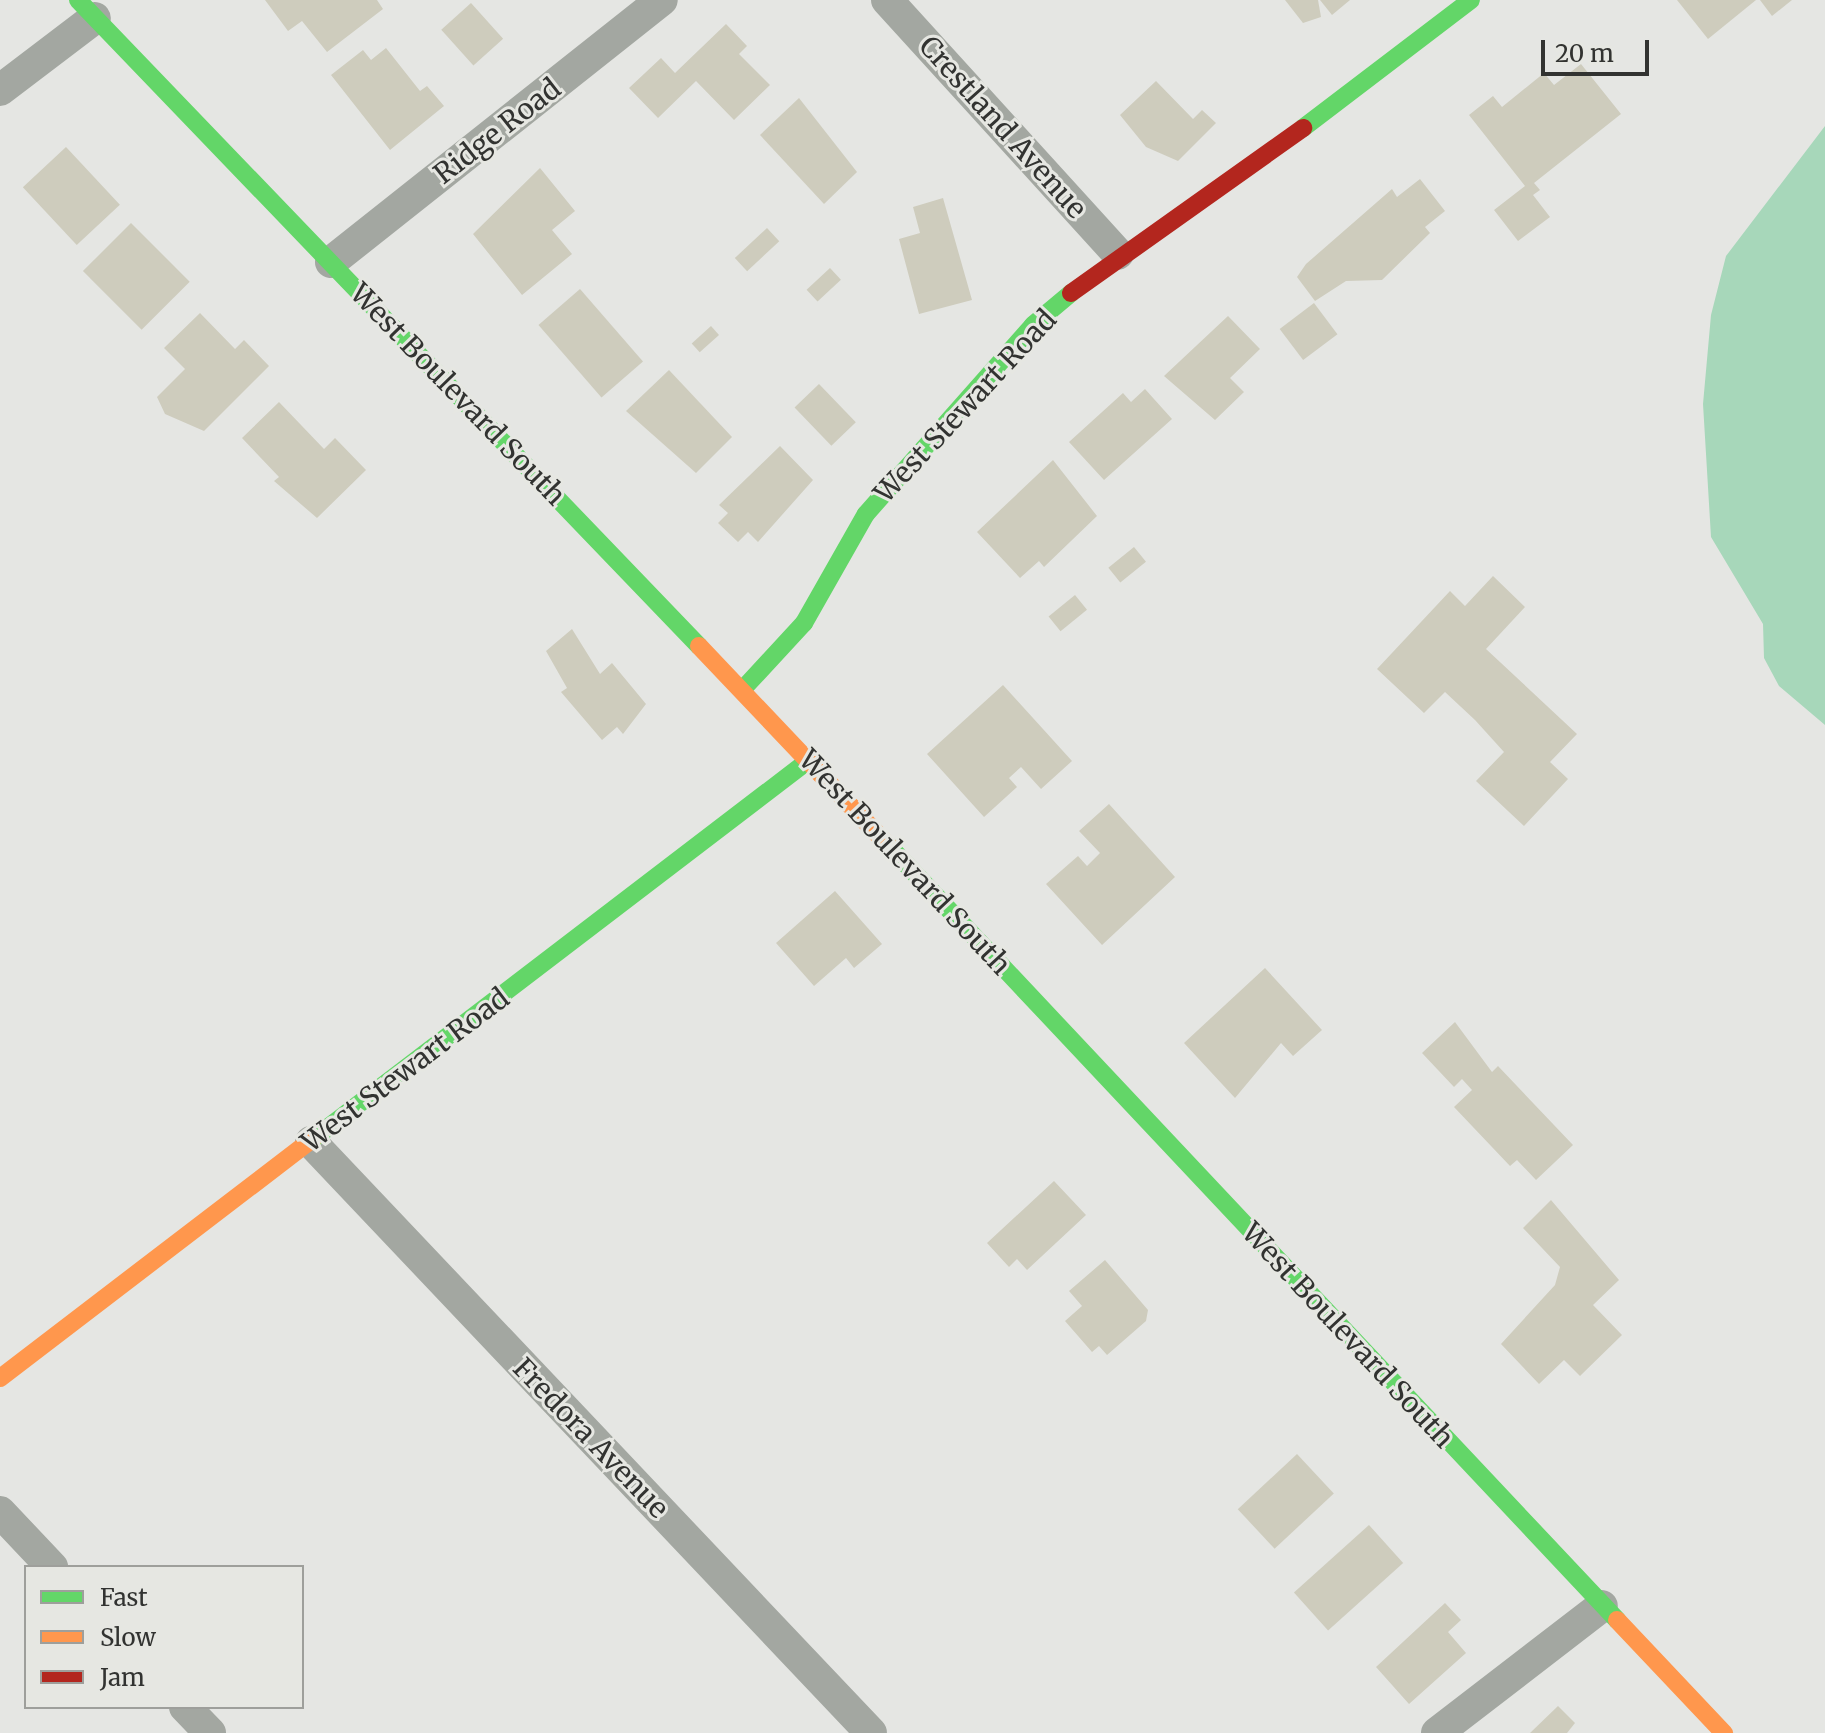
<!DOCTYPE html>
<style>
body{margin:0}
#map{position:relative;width:1825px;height:1733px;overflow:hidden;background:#e5e6e3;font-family:Merriweather,serif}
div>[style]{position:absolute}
.water>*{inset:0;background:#a7d7ba}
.building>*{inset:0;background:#ceccbd;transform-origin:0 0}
.street>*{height:32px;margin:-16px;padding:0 16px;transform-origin:16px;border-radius:16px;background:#a3a7a1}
.fast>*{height:18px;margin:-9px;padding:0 9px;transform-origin:9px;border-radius:9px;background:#63d668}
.slow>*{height:18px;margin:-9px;padding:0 9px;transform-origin:9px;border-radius:9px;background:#ff974d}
.jam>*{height:18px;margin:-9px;padding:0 9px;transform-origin:9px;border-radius:9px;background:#b3261e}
span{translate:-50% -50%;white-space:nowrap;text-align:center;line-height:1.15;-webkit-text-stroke:6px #e6e7e2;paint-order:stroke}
.street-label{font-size:28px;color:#323331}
.legend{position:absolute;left:24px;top:1565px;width:280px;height:144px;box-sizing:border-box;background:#e6e7e2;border:2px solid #9e9f9b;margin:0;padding:10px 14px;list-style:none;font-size:24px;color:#323331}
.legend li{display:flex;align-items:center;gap:16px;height:40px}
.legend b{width:40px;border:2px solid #9e9f9b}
.scale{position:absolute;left:1541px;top:40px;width:108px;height:36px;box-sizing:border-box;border:4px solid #323331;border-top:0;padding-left:10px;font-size:24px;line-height:28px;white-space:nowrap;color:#323331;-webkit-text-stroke:6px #e6e7e2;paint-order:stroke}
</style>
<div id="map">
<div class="water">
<div style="clip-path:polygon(1825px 126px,1825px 725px,1779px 686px,1764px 658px,1763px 624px,1711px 537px,1703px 404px,1711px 315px,1726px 256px)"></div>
</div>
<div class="building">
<div style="clip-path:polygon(265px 0,377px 0,383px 9px,327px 52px,302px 21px,288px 31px)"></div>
<div style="clip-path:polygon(1285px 0,1318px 0,1321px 17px,1303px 23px)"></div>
<div style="clip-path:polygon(1320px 0,1350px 0,1332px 15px)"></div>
<div style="clip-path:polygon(1677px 0,1756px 0,1708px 39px)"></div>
<div style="clip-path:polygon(1760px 0,1792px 0,1772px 16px)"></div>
<div style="left:471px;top:3px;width:48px;height:40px;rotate:48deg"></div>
<div style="clip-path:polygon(726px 24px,747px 46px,739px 54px,770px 85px,734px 120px,696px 81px,658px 118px,629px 88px,661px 58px,675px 73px)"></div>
<div style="clip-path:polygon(386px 48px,420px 91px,427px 86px,444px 106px,390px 150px,331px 75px,363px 50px,371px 60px)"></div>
<div style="clip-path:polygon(1581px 64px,1621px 114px,1534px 183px,1540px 190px,1533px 195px,1550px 217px,1518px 241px,1494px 210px,1525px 186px,1469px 115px,1493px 96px,1502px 107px,1544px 73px,1554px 85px)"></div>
<div style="clip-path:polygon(1156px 81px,1193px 119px,1202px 110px,1216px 123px,1178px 161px,1146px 147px,1120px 115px)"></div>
<div style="clip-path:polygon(799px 98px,857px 172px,824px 204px,760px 135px)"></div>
<div style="left:66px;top:147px;width:79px;height:59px;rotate:47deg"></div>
<div style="clip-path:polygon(540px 168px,575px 211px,552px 230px,572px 254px,522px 295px,473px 234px)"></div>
<div style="clip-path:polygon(1420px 179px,1445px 211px,1425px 227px,1430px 233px,1382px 280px,1346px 281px,1315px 301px,1297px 277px,1306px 264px,1392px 189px,1397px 197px)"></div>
<div style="clip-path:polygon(943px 198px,972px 300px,919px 314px,899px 239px,920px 233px,913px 207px)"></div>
<div style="left:131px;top:223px;width:83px;height:68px;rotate:45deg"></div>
<div style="left:767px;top:228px;width:18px;height:44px;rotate:47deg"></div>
<div style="left:830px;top:268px;width:16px;height:32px;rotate:47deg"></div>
<div style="left:580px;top:289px;width:96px;height:55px;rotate:49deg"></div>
<div style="left:1314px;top:303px;width:39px;height:43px;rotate:53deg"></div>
<div style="clip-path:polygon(200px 313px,235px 349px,244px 340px,269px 366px,204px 431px,165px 414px,157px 397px,185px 369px,164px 348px)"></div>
<div style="clip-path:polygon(1228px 316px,1260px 349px,1230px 378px,1244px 392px,1215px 420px,1164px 376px)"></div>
<div style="left:711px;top:326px;width:12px;height:26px;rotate:48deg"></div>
<div style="clip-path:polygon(669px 370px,732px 437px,696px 473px,626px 411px)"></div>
<div style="left:819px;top:384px;width:53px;height:34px;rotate:46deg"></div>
<div style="clip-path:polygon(1145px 389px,1172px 419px,1104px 480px,1069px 442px,1123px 393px,1131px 402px)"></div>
<div style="clip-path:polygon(279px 402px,324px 449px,335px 438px,366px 470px,317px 518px,274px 481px,279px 477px,242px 438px)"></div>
<div style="clip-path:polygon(780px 446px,813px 480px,758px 542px,748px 532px,738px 542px,718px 523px,728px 513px,719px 505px)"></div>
<div style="clip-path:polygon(1053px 460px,1097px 516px,1044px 567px,1039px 561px,1020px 578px,977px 532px)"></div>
<div style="left:1134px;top:547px;width:19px;height:33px;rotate:51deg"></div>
<div style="clip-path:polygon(1493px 576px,1525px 607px,1486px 649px,1577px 734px,1550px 762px,1568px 779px,1524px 826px,1476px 781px,1504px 752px,1475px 720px,1445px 692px,1424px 713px,1377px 669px,1450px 591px,1465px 606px)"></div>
<div style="left:1075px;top:595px;width:19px;height:34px;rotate:51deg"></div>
<div style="clip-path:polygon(572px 629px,600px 674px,612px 663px,646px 704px,623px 734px,617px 727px,602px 740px,561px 692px,567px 688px,546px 651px)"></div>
<div style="clip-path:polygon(1003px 685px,1072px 761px,1041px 789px,1021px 767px,1009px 778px,1017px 787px,984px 817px,927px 754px)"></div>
<div style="clip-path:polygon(1109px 804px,1175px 877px,1102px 945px,1046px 884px,1078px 856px,1087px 866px,1100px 853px,1079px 831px)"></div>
<div style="clip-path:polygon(835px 891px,882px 944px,854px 968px,846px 958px,814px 986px,776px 943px)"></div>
<div style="clip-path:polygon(1265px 968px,1322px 1030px,1293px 1056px,1281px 1043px,1235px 1098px,1184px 1043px)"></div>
<div style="clip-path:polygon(1455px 1022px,1492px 1072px,1498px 1066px,1573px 1145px,1536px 1180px,1517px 1160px,1510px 1166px,1454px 1107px,1472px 1090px,1462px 1079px,1454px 1087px,1422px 1053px)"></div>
<div style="clip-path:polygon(1054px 1181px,1086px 1215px,1027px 1270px,1017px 1259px,1009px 1267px,987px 1243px)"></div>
<div style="clip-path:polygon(1551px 1200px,1619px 1280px,1593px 1305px,1622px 1335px,1580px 1376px,1564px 1360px,1539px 1384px,1501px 1344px,1555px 1285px,1560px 1267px,1523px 1228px)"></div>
<div style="clip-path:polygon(1105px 1260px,1148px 1310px,1146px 1321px,1107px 1355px,1099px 1346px,1092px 1352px,1065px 1321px,1082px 1306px,1069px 1291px)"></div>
<div style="left:1297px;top:1454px;width:54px;height:81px;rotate:47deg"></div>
<div style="left:1369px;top:1525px;width:51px;height:101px;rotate:48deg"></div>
<div style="clip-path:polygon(1445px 1603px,1461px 1620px,1448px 1632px,1466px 1653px,1409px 1704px,1376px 1667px)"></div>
<div style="clip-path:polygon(1558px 1706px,1575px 1723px,1567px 1733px,1530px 1733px)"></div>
</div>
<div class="street">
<div style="left:887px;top:0;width:343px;rotate:47.7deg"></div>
<div style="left:0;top:90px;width:119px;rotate:-37.2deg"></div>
<div style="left:331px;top:262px;width:422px;rotate:-38.4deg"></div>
<div style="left:311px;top:1142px;width:814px;rotate:46.54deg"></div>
<div style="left:0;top:1512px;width:76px;rotate:46.6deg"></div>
<div style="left:185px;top:1707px;width:36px;rotate:46deg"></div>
<div style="left:1437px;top:1733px;width:208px;rotate:-37.6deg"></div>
</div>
<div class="fast">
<div style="left:78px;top:0;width:896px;rotate:46.13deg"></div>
<div style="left:1303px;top:128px;width:211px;rotate:-37.3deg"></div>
<div style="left:742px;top:690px;width:91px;rotate:-47.2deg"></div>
<div style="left:804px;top:623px;width:125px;rotate:-60.4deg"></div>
<div style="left:866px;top:514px;width:252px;rotate:-48.5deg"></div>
<div style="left:1033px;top:325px;width:50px;rotate:-40.1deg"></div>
<div style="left:889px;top:846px;width:1063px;rotate:46.75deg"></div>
<div style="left:313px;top:1139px;width:624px;rotate:-37.38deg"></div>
</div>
<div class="slow">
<div style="left:699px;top:646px;width:276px;rotate:46.5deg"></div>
<div style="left:0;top:1378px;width:394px;rotate:-37.4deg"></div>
<div style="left:1617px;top:1620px;width:156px;rotate:46.6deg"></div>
</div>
<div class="jam">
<div style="left:1071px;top:293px;width:285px;rotate:-35.4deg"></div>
</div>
<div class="street-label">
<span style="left:1003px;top:127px;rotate:48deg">Crestland Avenue</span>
<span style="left:497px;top:131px;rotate:-38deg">Ridge Road</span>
<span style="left:458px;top:394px;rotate:46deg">West Boulevard South</span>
<span style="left:965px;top:406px;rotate:-47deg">West Stewart Road</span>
<span style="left:905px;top:862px;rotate:47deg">West Boulevard South</span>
<span style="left:405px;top:1070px;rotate:-37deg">West Stewart Road</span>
<span style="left:1348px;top:1335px;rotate:47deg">West Boulevard South</span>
<span style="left:591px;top:1438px;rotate:46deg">Fredora Avenue</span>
</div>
<ul class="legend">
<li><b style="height:10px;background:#63d668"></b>Fast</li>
<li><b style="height:10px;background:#ff974d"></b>Slow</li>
<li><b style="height:10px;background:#b3261e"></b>Jam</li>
</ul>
<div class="scale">20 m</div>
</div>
